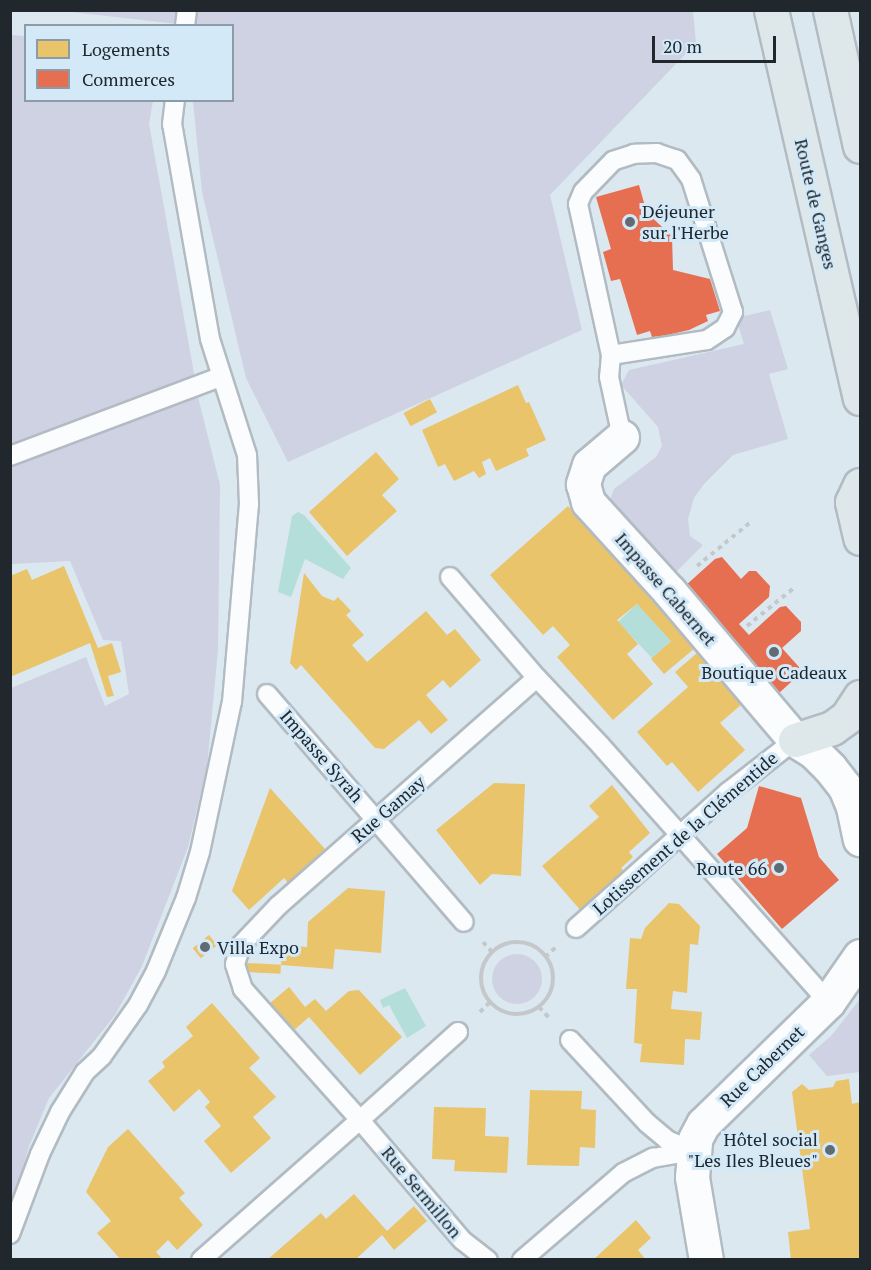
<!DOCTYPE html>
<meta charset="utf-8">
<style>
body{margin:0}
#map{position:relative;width:871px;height:1270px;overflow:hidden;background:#dbe8f0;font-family:"PT Serif",serif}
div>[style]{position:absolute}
.green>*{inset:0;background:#ced2e3}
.round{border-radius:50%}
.water>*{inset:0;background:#b4ded9;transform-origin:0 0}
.homes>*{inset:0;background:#e9c46a;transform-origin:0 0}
.shops>*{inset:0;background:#e76f51}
.path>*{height:4px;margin-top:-2px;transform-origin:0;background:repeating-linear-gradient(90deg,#c4c8cb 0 4.5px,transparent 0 9px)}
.path>.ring{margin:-2px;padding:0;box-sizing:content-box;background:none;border:4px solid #c4c8cb;border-radius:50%}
.roads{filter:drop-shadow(2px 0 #b2bbc2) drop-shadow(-2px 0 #b2bbc2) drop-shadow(0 2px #b2bbc2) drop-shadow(0 -2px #b2bbc2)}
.lane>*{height:18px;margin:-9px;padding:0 9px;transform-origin:9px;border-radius:9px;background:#fafcfd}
.street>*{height:33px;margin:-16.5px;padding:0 16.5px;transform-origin:16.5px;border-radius:16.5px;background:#fafcfd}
.primary>*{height:33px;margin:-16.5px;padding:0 16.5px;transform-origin:16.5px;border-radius:16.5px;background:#dee8ea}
.dots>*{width:16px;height:16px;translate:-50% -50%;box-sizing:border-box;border:3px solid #d3e9f8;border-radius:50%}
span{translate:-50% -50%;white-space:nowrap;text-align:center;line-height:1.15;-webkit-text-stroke:6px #d3e9f8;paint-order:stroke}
.street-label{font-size:18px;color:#20282e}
.poi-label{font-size:18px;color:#20282e}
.left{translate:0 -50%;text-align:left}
.right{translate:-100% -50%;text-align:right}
.frame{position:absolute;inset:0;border:12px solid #20282e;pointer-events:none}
.legend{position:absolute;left:24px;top:24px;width:210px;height:78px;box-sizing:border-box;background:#d3e9f8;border:2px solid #8b9ca7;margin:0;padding:8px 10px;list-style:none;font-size:18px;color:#20282e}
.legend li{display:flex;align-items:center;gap:12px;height:30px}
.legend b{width:30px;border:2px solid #8b9ca7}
.scale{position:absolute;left:652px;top:36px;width:124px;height:27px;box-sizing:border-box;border:3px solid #20282e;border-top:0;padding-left:8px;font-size:18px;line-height:21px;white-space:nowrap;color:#20282e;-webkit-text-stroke:4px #d3e9f8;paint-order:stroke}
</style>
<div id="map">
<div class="green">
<div style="clip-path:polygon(63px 11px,693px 11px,696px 43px,550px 195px,582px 330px,288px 462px,246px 378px,202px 192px,193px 101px,232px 100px,232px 26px,186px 25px)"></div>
<div style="clip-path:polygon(11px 35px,25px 36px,26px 100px,153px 101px,149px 124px,199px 401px,220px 485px,218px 650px,207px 767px,188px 847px,142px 966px,115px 1015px,49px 1098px,29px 1146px,18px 1186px,11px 1197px,11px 688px,86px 657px,105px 706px,129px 694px,121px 641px,103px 640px,70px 561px,11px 564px)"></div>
<div style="clip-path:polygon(770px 310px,788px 369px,769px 374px,788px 439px,733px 455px,704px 484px,694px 498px,688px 519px,690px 536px,703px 545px,673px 575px,612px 505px,611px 497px,614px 489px,656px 457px,662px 446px,658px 427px,621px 385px,629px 370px,744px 344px,736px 318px)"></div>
<div class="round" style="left:492px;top:954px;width:50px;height:50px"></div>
<div style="clip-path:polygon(860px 999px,860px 1072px,827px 1076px,809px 1055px,831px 1036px)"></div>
</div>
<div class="water">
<div style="clip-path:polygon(298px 512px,304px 515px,351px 568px,343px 579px,305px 559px,291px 597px,278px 592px,292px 516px)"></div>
<div style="left:637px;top:604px;width:50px;height:26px;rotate:47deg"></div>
<div style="clip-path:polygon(405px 988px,426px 1026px,407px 1038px,389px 1005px,383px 1008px,380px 1000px)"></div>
</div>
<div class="homes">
<div style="clip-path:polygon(518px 385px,526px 403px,529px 402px,546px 440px,526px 449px,529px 456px,496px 471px,490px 458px,482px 462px,486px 474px,479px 478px,474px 471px,454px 481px,445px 464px,438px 467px,422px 430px)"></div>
<div style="left:430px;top:399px;width:15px;height:30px;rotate:62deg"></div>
<div style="clip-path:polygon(376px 452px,399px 479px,382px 495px,397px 511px,347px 556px,309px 512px)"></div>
<div style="clip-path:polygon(568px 506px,695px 648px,664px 674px,651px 659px,671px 641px,637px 604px,617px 620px,638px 644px,627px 654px,653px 684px,613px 720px,557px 657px,570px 645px,553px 626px,543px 635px,490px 575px)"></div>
<div style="clip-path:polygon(64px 566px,98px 648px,112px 643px,121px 672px,108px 676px,114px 696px,107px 697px,90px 643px,10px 677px,10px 576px,27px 569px,32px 580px)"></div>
<div style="clip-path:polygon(304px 573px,322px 596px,334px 601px,338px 597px,351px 611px,346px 615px,364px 635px,352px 645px,367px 662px,426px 611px,447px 635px,455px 629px,481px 660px,450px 688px,443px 680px,426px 695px,448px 720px,431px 734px,419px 720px,384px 749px,375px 748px,301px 665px,296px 670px,290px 663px)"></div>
<div style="clip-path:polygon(697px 653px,742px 704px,720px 723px,745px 750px,698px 792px,672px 762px,667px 766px,637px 732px,688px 687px,675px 672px)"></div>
<div style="clip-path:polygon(494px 783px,525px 784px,521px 876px,492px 874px,480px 885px,436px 830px)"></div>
<div style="clip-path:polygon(612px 785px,650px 833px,629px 852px,633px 857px,621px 868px,625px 873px,582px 912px,542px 866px,599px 817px,589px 806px)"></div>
<div style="clip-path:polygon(270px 788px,325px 849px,288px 883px,284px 878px,249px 910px,232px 891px)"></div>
<div style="clip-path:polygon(348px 888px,385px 891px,381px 953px,335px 949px,333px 969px,281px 965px,283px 945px,307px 947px,308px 922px)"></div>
<div style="clip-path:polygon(669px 903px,679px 904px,700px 926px,698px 945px,690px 944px,687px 993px,673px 991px,671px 1009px,702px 1012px,700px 1040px,685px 1039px,684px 1065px,640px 1062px,642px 1044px,634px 1043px,637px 989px,626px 989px,630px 938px,641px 939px,645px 928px)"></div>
<div style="left:209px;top:935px;width:13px;height:21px;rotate:51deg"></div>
<div style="left:247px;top:963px;width:34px;height:9px;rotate:3deg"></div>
<div style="clip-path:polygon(289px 987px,305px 1007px,315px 999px,326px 1011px,349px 991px,359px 990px,402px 1037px,360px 1075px,309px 1017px,293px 1031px,269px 1004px)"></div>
<div style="clip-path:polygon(212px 1003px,260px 1058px,249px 1068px,276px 1097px,253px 1117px,271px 1138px,231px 1173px,204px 1141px,221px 1126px,205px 1107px,210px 1102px,199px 1089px,174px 1112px,148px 1081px,165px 1067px,162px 1062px,193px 1036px,186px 1027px)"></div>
<div style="clip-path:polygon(849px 1079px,852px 1104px,860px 1102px,860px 1260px,791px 1260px,788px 1232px,810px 1229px,792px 1092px,802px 1084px,809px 1090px,833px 1087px,836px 1081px)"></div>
<div style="clip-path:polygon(530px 1090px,582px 1091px,581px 1109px,596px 1110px,595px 1148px,580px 1147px,579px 1166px,527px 1165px)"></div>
<div style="clip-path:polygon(434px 1107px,486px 1108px,485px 1136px,509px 1137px,507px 1173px,454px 1171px,455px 1160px,432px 1159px)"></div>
<div style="clip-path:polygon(128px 1129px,185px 1193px,179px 1198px,203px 1225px,177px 1250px,168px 1240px,156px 1252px,163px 1260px,121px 1260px,97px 1233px,111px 1221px,86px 1192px,108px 1147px)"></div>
<div style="clip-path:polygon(354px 1194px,387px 1231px,414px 1206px,427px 1221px,394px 1250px,382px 1235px,355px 1260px,267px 1260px,321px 1213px,326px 1219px)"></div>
<div style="clip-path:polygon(636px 1220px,651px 1238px,638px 1250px,646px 1260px,593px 1260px)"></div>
</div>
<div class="shops">
<div style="clip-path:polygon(639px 185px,647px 213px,672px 236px,673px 270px,710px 279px,720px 311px,706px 315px,708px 321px,689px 330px,663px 336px,652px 337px,650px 331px,637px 335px,620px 279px,611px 281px,603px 252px,611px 249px,596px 197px)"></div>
<div style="clip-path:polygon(722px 557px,741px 579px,749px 571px,756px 571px,770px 586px,769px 597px,739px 624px,749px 635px,780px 607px,786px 606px,801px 622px,801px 631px,782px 648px,799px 667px,799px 675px,779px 693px,685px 586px,715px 559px)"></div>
<div style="clip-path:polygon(759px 786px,801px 798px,819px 857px,839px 880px,782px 929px,717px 854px,747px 828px)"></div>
</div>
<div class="path">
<div style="left:697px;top:566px;width:71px;rotate:-39.3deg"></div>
<div style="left:747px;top:626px;width:62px;rotate:-39.1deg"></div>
<div style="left:483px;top:942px;width:15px;rotate:48deg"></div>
<div class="ring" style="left:481px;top:942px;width:68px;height:68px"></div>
<div style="left:545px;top:957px;width:15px;rotate:-42deg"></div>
<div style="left:539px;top:1007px;width:18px;rotate:47deg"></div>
<div style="left:480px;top:1012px;width:14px;rotate:-45deg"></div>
</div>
<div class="roads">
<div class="lane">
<div style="left:185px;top:26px;width:16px;rotate:-83deg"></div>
<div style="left:611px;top:355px;width:97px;rotate:-8.9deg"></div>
<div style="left:707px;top:340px;width:22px;rotate:-34deg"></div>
<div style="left:725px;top:328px;width:18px;rotate:-63deg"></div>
<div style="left:733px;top:312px;width:139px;rotate:-107.5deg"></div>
<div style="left:691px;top:179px;width:24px;rotate:-126deg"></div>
<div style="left:677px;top:160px;width:21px;rotate:-161deg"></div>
<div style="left:657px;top:153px;width:23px;rotate:178deg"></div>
<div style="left:634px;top:154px;width:22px;rotate:162deg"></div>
<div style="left:613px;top:161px;width:43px;rotate:134.1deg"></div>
<div style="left:583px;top:192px;width:13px;rotate:113deg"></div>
<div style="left:578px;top:204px;width:155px;rotate:77.7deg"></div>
<div style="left:611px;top:355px;width:22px;rotate:95deg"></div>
<div style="left:609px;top:377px;width:61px;rotate:77.8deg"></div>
<div style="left:10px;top:456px;width:224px;rotate:-20.6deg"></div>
<div style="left:450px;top:577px;width:133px;rotate:49.3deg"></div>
<div style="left:267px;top:694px;width:301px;rotate:49.2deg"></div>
<div style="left:576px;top:928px;width:204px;rotate:-41.8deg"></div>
<div style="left:728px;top:792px;width:85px;rotate:-37.8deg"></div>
<div style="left:458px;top:1032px;width:132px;rotate:138.1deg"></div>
<div style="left:360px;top:1120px;width:157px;rotate:49.6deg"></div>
<div style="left:462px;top:1240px;width:33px;rotate:38deg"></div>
<div style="left:570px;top:1040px;width:113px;rotate:47.1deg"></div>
<div style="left:647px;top:1123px;width:26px;rotate:40deg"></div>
<div style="left:667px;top:1140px;width:28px;rotate:23deg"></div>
<div style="left:10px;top:1234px;width:85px;rotate:-69.4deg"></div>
<div style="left:40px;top:1154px;width:47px;rotate:-64.5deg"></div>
<div style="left:60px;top:1112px;width:47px;rotate:-58deg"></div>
<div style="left:85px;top:1072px;width:23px;rotate:-43deg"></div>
<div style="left:102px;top:1056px;width:62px;rotate:-54.8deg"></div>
<div style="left:138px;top:1005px;width:38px;rotate:-62deg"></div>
<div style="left:156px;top:971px;width:79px;rotate:-67.7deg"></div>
<div style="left:186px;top:898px;width:48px;rotate:-73.1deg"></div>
<div style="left:200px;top:852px;width:153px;rotate:-78deg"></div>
<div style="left:232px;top:702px;width:199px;rotate:-85.1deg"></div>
<div style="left:249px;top:504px;width:49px;rotate:-92.3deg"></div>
<div style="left:247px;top:455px;width:122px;rotate:-107.7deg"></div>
<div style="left:210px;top:339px;width:218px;rotate:-100deg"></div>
<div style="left:172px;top:124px;width:24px;rotate:-83deg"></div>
<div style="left:201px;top:1260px;width:212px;rotate:-41.4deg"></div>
<div style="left:360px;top:1120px;width:176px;rotate:-131.8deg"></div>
<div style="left:243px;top:989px;width:26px;rotate:-108deg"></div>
<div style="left:235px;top:964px;width:20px;rotate:-72deg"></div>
<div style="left:241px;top:945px;width:54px;rotate:-46.5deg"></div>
<div style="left:278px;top:906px;width:345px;rotate:-41.4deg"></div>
<div style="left:537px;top:678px;width:93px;rotate:46.7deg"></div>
<div style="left:601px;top:746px;width:342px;rotate:48.4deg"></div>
<div style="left:522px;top:1260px;width:133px;rotate:-40.7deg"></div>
<div style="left:623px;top:1173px;width:34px;rotate:-27deg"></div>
<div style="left:653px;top:1158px;width:41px;rotate:-9.9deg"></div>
</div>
<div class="street">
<div style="left:622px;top:437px;width:43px;rotate:139.7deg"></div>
<div style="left:589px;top:465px;width:20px;rotate:108deg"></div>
<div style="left:583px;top:484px;width:19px;rotate:74deg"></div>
<div style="left:588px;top:502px;width:120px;rotate:47.7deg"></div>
<div style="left:669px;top:591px;width:195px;rotate:49.8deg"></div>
<div style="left:795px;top:740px;width:22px;rotate:32deg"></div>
<div style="left:814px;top:752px;width:23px;rotate:45deg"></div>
<div style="left:830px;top:768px;width:24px;rotate:52deg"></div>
<div style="left:845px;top:787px;width:22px;rotate:68deg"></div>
<div style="left:853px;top:807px;width:33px;rotate:78deg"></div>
<div style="left:706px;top:1260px;width:84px;rotate:-99.6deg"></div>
<div style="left:692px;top:1177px;width:38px;rotate:-85deg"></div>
<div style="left:695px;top:1139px;width:17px;rotate:-62deg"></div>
<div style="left:703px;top:1124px;width:175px;rotate:-44.3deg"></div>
<div style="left:828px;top:1002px;width:56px;rotate:-55.2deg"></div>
</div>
<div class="primary">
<div style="left:771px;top:10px;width:398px;rotate:77.1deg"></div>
<div style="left:830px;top:10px;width:139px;rotate:77.6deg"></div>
<div style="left:860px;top:485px;width:19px;rotate:115deg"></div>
<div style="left:852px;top:502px;width:37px;rotate:77deg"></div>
<div style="left:795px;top:740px;width:39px;rotate:-18deg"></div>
<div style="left:832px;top:728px;width:19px;rotate:-36deg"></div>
<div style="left:847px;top:717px;width:24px;rotate:-57deg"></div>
</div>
</div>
<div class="dots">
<div style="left:630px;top:222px;background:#616b72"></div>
<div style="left:774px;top:652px;background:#616b72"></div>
<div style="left:779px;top:868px;background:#616b72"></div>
<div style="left:205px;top:947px;background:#616b72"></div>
<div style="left:830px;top:1150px;background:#616b72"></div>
</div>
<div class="street-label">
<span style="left:816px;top:204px;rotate:77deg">Route de Ganges</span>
<span style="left:666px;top:589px;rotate:49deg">Impasse Cabernet</span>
<span style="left:322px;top:756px;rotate:49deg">Impasse Syrah</span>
<span style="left:388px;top:809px;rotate:-41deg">Rue Gamay</span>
<span style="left:685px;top:833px;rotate:-41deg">Lotissement de la Clémentide</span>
<span style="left:762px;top:1066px;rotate:-44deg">Rue Cabernet</span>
<span style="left:422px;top:1192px;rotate:50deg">Rue Sermillon</span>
</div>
<div class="poi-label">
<span class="left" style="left:642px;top:222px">Déjeuner<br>sur l'Herbe</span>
<span style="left:774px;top:672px">Boutique Cadeaux</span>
<span class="right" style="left:767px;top:868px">Route 66</span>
<span class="left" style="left:217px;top:947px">Villa Expo</span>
<span class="right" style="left:818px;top:1150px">Hôtel social<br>"Les Iles Bleues"</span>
</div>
<div class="frame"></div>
<ul class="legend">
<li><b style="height:16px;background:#e9c46a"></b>Logements</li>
<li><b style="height:16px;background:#e76f51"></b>Commerces</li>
</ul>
<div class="scale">20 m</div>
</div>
